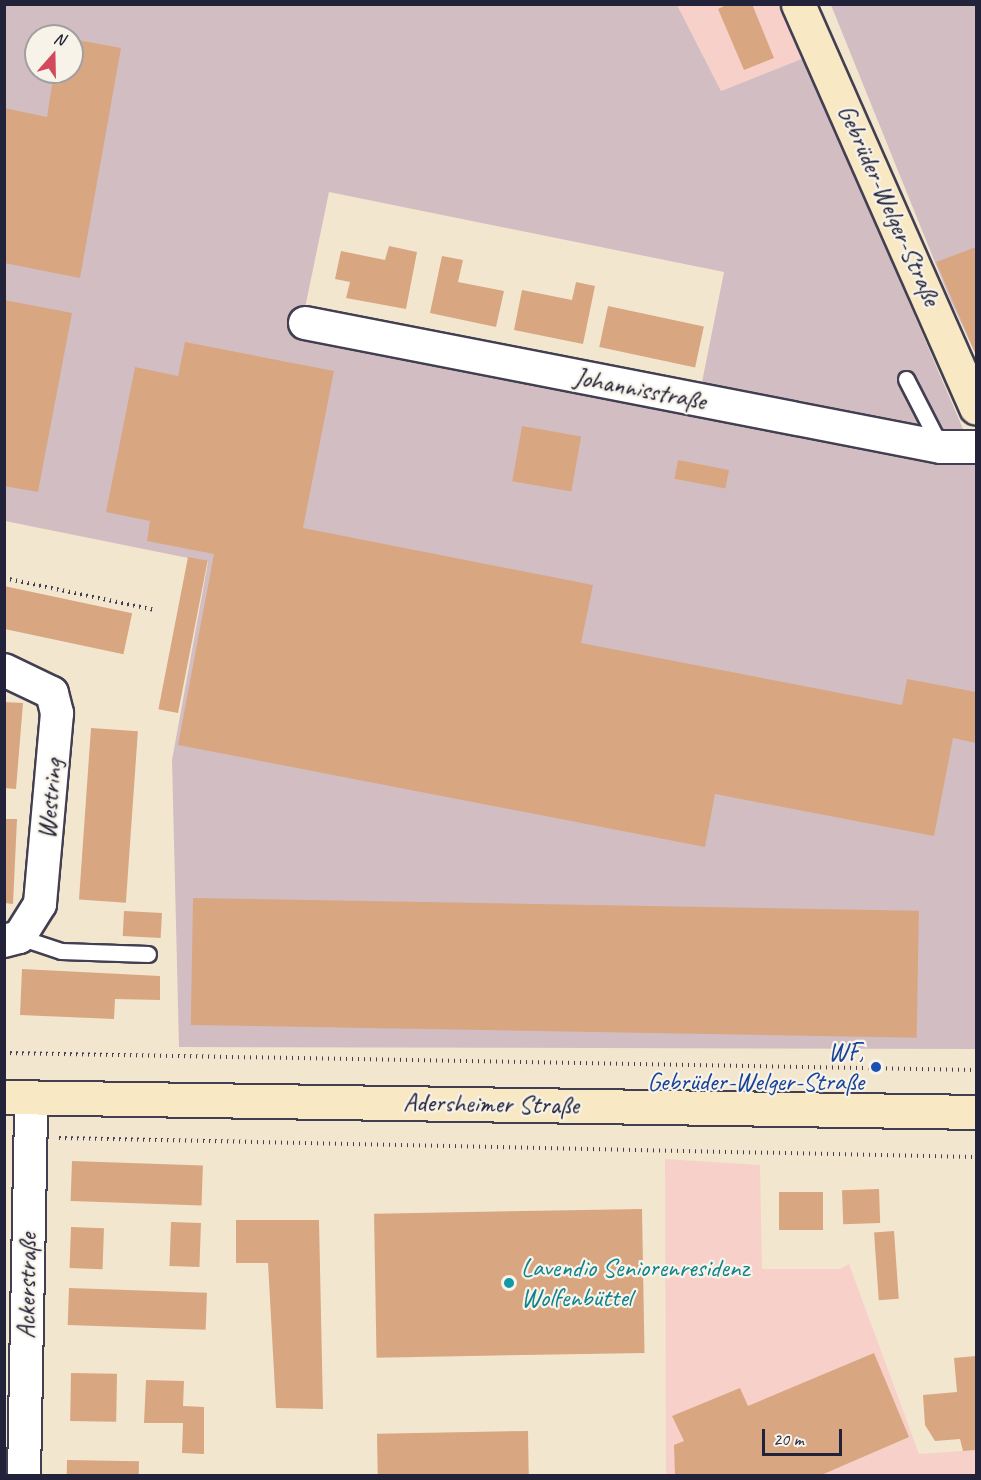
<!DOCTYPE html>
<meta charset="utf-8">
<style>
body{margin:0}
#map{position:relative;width:981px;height:1480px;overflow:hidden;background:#f3e6ce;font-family:Caveat,sans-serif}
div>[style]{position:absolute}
.built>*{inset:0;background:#f7d0ca}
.industrial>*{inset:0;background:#d2bec2}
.building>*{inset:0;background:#d9a682;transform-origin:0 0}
.path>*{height:4px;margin-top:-2px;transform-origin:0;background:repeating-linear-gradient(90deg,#413f51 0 1.5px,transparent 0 6px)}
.roads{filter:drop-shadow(2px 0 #413f51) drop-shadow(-2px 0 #413f51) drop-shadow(0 2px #413f51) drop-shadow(0 -2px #413f51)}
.service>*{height:15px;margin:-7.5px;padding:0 7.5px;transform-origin:7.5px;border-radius:7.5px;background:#fff}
.minor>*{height:32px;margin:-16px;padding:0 16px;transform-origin:16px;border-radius:16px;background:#fff}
.secondary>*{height:33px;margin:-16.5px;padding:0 16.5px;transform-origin:16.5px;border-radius:16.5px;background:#f8e8c3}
.dots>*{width:16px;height:16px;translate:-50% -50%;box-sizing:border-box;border:3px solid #f7f3e8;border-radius:50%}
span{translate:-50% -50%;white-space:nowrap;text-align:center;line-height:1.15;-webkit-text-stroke:4.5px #f7f3e8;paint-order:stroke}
.street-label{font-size:26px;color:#22223b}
.transit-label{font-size:26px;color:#164399}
.right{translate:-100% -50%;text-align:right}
.culture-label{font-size:26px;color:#0d838f}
.left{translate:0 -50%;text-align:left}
.frame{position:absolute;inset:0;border:6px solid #22223b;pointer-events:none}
.north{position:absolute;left:24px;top:24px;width:60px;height:60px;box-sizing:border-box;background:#f7f3e8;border:2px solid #a29fa3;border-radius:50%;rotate:20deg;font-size:16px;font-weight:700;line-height:24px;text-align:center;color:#22223b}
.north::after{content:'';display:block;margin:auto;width:21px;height:27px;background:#d1495b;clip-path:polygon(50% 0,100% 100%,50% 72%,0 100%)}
.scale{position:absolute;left:762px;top:1429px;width:80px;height:27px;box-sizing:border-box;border:3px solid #22223b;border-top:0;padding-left:8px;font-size:18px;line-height:21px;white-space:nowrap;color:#22223b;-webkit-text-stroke:4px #f7f3e8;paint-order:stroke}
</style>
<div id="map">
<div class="built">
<div style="clip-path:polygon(677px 5px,782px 5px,804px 58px,721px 91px)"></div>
<div style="clip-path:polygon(665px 1159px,760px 1165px,762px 1269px,840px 1269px,849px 1264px,919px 1454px,976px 1450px,976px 1475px,666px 1475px)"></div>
</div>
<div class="industrial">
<div style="clip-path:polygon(evenodd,4px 5px,677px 5px,721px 91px,804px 58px,976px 459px,976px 1049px,179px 1047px,172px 760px,208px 562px,5px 521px,4px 5px,36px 36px,72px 36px,72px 72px,36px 72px,36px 36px,4px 5px,329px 192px,724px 272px,701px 387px,305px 308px,329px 192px)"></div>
<div style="clip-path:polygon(831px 5px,976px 5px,976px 355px,949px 297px)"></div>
</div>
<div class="building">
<div style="clip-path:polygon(728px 4px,752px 4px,774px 58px,744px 70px,718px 9px)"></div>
<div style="clip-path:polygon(72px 39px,121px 48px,80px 278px,4px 263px,4px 108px,47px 117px,54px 72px,72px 72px)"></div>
<div style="clip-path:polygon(389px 246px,417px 252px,406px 309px,346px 298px,350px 282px,335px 279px,341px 251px,385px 260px)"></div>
<div style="clip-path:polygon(976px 247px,976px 355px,936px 262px)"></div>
<div style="clip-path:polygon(442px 256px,463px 260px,458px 282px,504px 291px,496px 327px,430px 313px)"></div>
<div style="clip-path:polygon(576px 282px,595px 286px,583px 344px,514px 330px,522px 290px,572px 300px)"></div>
<div style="clip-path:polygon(4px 300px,72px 313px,38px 492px,4px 486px)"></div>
<div style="left:608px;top:306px;width:98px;height:42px;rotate:12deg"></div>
<div style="clip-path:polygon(185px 342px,334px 371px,303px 528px,593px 585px,581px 643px,902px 705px,907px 679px,976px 692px,976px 743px,953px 738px,934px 836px,715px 794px,705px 847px,178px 745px,214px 554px,147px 541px,150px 521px,106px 512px,135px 367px,178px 376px)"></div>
<div style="left:522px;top:426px;width:60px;height:56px;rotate:10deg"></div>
<div style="left:678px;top:460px;width:52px;height:19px;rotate:11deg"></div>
<div style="left:188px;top:557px;width:20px;height:155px;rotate:11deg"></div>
<div style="left:4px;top:586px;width:131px;height:42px;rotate:12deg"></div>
<div style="clip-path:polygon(4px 702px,23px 703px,16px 789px,4px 788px)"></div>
<div style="left:91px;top:728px;width:47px;height:172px;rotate:4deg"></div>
<div style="clip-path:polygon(4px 819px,17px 819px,13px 904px,4px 903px)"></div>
<div style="left:193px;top:898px;width:726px;height:127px;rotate:1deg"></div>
<div style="left:124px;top:911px;width:38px;height:25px;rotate:3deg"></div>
<div style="clip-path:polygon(22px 969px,160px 976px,160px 1000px,115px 999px,114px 1019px,20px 1015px)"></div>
<div style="left:72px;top:1161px;width:131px;height:40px;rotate:2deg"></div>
<div style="left:879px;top:1189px;width:34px;height:37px;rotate:88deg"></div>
<div style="left:779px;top:1192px;width:44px;height:38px"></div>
<div style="left:642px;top:1209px;width:144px;height:268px;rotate:89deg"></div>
<div style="clip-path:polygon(236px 1220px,319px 1220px,323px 1409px,276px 1408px,268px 1263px,236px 1263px)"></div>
<div style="left:171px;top:1222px;width:30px;height:44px;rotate:2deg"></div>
<div style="left:71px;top:1227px;width:33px;height:41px;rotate:2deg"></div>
<div style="left:894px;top:1231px;width:68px;height:20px;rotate:86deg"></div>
<div style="left:69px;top:1288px;width:138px;height:37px;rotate:2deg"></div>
<div style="clip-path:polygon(874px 1353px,909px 1437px,819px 1476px,675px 1476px,674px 1445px,684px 1441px,672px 1416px,740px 1388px,748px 1406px)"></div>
<div style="clip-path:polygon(976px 1356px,976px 1450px,963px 1451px,960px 1439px,935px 1441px,925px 1425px,923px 1395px,957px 1392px,954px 1358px)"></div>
<div style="left:71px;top:1373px;width:46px;height:48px;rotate:1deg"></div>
<div style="clip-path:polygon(146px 1380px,184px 1381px,183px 1406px,204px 1407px,204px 1454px,182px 1453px,183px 1423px,144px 1423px)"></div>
<div style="left:528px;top:1431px;width:45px;height:151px;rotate:89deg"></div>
<div style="left:67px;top:1460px;width:72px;height:16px;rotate:1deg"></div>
</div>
<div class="path">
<div style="left:4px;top:578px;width:153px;rotate:12deg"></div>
<div style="left:4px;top:1053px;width:972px;rotate:1deg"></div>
<div style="left:59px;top:1138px;width:917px;rotate:1.19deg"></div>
</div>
<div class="roads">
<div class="service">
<div style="left:906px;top:379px;width:76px;rotate:62.8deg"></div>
<div style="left:19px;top:937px;width:44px;rotate:18.4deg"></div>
<div style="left:61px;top:951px;width:87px;rotate:2deg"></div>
</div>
<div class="minor">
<div style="left:305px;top:323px;width:648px;rotate:11.03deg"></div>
<div style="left:941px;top:447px;width:35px"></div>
<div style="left:4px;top:670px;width:53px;rotate:25.6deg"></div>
<div style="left:52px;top:693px;width:21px;rotate:76deg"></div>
<div style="left:57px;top:713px;width:192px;rotate:95.1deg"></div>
<div style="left:40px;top:904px;width:39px;rotate:122deg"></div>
<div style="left:19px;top:937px;width:16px;rotate:165deg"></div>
<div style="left:24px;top:1476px;width:379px;rotate:-88.9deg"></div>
</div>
<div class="secondary">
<div style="left:798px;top:4px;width:441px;rotate:66.2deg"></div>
<div style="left:4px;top:1097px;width:972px;rotate:0.88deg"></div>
</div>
</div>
<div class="dots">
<div style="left:876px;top:1067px;background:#1a4fb4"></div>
<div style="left:509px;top:1283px;background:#0f9aa8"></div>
</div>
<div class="street-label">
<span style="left:889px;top:205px;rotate:66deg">Gebrüder-Welger-Straße</span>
<span style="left:640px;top:389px;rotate:11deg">Johannisstraße</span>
<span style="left:50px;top:799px;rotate:-85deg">Westring</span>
<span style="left:491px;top:1104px;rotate:1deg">Adersheimer Straße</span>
<span style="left:27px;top:1286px;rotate:-89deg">Ackerstraße</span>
</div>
<div class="transit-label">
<span class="right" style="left:864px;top:1067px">WF,<br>Gebrüder-Welger-Straße</span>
</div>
<div class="culture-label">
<span class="left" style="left:521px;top:1283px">Lavendio Seniorenresidenz<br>Wolfenbüttel</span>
</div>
<div class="frame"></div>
<div class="north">N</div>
<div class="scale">20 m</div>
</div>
